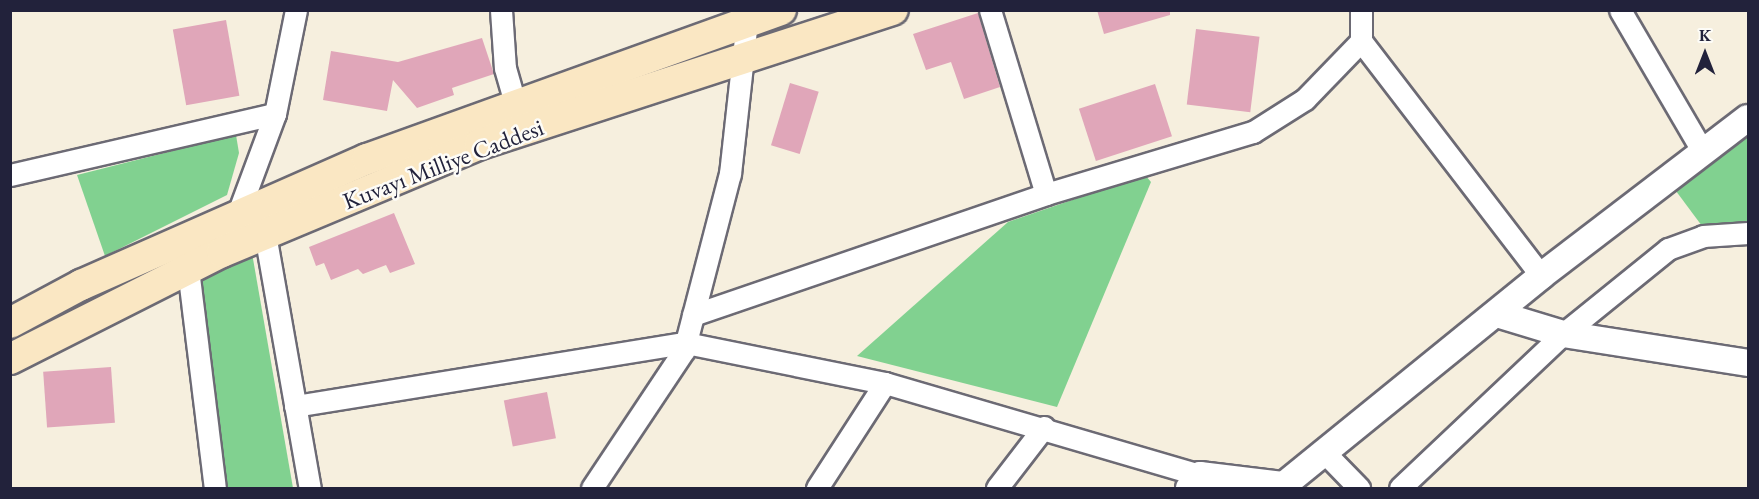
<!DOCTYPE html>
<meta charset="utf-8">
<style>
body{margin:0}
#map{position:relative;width:1759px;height:499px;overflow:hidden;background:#f6efde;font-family:"EB Garamond",serif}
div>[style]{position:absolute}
.green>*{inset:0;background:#81d190}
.building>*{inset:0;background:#e0a6b9;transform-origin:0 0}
.roads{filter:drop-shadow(2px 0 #6c6a74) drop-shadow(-2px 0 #6c6a74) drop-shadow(0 2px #6c6a74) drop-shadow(0 -2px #6c6a74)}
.minor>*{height:21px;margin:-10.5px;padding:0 10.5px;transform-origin:10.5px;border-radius:10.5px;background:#fff}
.tertiary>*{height:26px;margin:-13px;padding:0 13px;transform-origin:13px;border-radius:13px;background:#fff}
.secondary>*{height:30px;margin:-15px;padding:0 15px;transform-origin:15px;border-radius:15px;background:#fae7c3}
span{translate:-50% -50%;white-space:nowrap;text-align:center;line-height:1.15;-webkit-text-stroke:5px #fdfcf7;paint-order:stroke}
.street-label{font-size:24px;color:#22223b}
.frame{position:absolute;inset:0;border:12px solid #22223b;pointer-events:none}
.north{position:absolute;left:1675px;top:24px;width:60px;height:60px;-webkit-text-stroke:4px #fdfcf7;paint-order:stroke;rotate:0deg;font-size:16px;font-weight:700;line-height:24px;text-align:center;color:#22223b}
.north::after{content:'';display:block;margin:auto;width:21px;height:27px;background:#22223b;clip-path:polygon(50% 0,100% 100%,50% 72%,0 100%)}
</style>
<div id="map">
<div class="green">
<div style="clip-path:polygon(1748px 130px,1748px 225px,1702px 226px,1673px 187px)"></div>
<div style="clip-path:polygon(236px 135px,239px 153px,227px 195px,105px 256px,77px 175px)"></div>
<div style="clip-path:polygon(1145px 175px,1151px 182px,1057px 407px,857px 356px,1008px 222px)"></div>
<div style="clip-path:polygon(252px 253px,293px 488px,226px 488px,198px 274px)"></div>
</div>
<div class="building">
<div style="clip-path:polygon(1097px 10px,1170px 10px,1170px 15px,1104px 34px)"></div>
<div style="clip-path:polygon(978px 13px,1000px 87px,964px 99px,951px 62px,926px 70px,913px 34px)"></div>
<div style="left:226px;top:20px;width:77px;height:54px;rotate:80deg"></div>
<div style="left:1196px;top:29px;width:64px;height:76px;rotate:7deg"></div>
<div style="clip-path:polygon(482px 38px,494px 74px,452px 88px,454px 95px,417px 108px,393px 80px,387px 111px,323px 100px,331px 51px,398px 62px)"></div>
<div style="left:790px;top:83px;width:30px;height:65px;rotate:17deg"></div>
<div style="left:1155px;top:84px;width:55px;height:80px;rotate:72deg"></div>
<div style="clip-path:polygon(394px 213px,415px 264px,390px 273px,386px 265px,363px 274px,358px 269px,331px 280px,324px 263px,316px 266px,309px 247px)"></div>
<div style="left:111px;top:367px;width:56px;height:68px;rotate:86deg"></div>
<div style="left:547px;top:392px;width:47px;height:44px;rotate:79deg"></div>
</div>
<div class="roads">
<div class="minor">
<div style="left:501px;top:10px;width:58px;rotate:86.1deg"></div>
<div style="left:505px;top:68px;width:35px;rotate:74deg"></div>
<div style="left:990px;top:10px;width:192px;rotate:73.1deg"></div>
<div style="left:1361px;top:10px;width:31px;rotate:90deg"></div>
<div style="left:1361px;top:41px;width:296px;rotate:52.5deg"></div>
<div style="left:1620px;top:10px;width:164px;rotate:59.7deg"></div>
<div style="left:10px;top:175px;width:272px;rotate:-13deg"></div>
<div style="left:237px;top:216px;width:109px;rotate:-69.6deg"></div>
<div style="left:275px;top:114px;width:106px;rotate:-78.6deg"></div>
<div style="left:265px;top:234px;width:258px;rotate:80deg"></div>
<div style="left:188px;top:269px;width:221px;rotate:83deg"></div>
<div style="left:693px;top:315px;width:373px;rotate:-18.9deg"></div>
<div style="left:1046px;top:194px;width:216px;rotate:-16.7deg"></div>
<div style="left:1253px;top:132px;width:62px;rotate:-32.4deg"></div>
<div style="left:1305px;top:99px;width:81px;rotate:-46deg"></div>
<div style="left:295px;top:406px;width:396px;rotate:-9.2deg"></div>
<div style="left:686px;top:343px;width:203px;rotate:11.4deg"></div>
<div style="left:885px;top:383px;width:328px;rotate:16.3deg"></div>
<div style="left:1325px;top:453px;width:49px;rotate:45.8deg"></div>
<div style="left:592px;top:488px;width:166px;rotate:-56.3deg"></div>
<div style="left:684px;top:350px;width:182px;rotate:-75.4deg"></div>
<div style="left:730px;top:174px;width:164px;rotate:-83.7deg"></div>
<div style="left:817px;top:488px;width:125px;rotate:-57.1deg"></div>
<div style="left:997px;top:488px;width:77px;rotate:-52.4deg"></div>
<div style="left:1400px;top:488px;width:224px;rotate:-43.4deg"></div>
<div style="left:1563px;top:334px;width:135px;rotate:-39deg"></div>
<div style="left:1668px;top:249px;width:37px;rotate:-20deg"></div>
<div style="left:1703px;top:236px;width:45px;rotate:-3.8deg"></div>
</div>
<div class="tertiary">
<div style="left:1497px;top:314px;width:69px;rotate:16.9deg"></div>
<div style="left:1563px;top:334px;width:187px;rotate:8.9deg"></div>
<div style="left:1189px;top:488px;width:17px;rotate:-50deg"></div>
<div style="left:1200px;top:475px;width:85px;rotate:6.8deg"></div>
<div style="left:1284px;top:485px;width:331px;rotate:-39.1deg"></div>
<div style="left:1541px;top:276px;width:260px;rotate:-37.4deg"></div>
</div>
<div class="secondary">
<div style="left:10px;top:323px;width:81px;rotate:-28.2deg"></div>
<div style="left:81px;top:285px;width:313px;rotate:-23.8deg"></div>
<div style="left:367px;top:159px;width:440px;rotate:-19.8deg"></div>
<div style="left:10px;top:359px;width:237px;rotate:-26.8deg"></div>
<div style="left:222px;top:252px;width:280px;rotate:-22.7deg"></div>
<div style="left:480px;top:144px;width:434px;rotate:-18deg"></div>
</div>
</div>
<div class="street-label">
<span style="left:443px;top:164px;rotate:-21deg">Kuvayı Milliye Caddesi</span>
</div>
<div class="frame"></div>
<div class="north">K</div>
</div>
